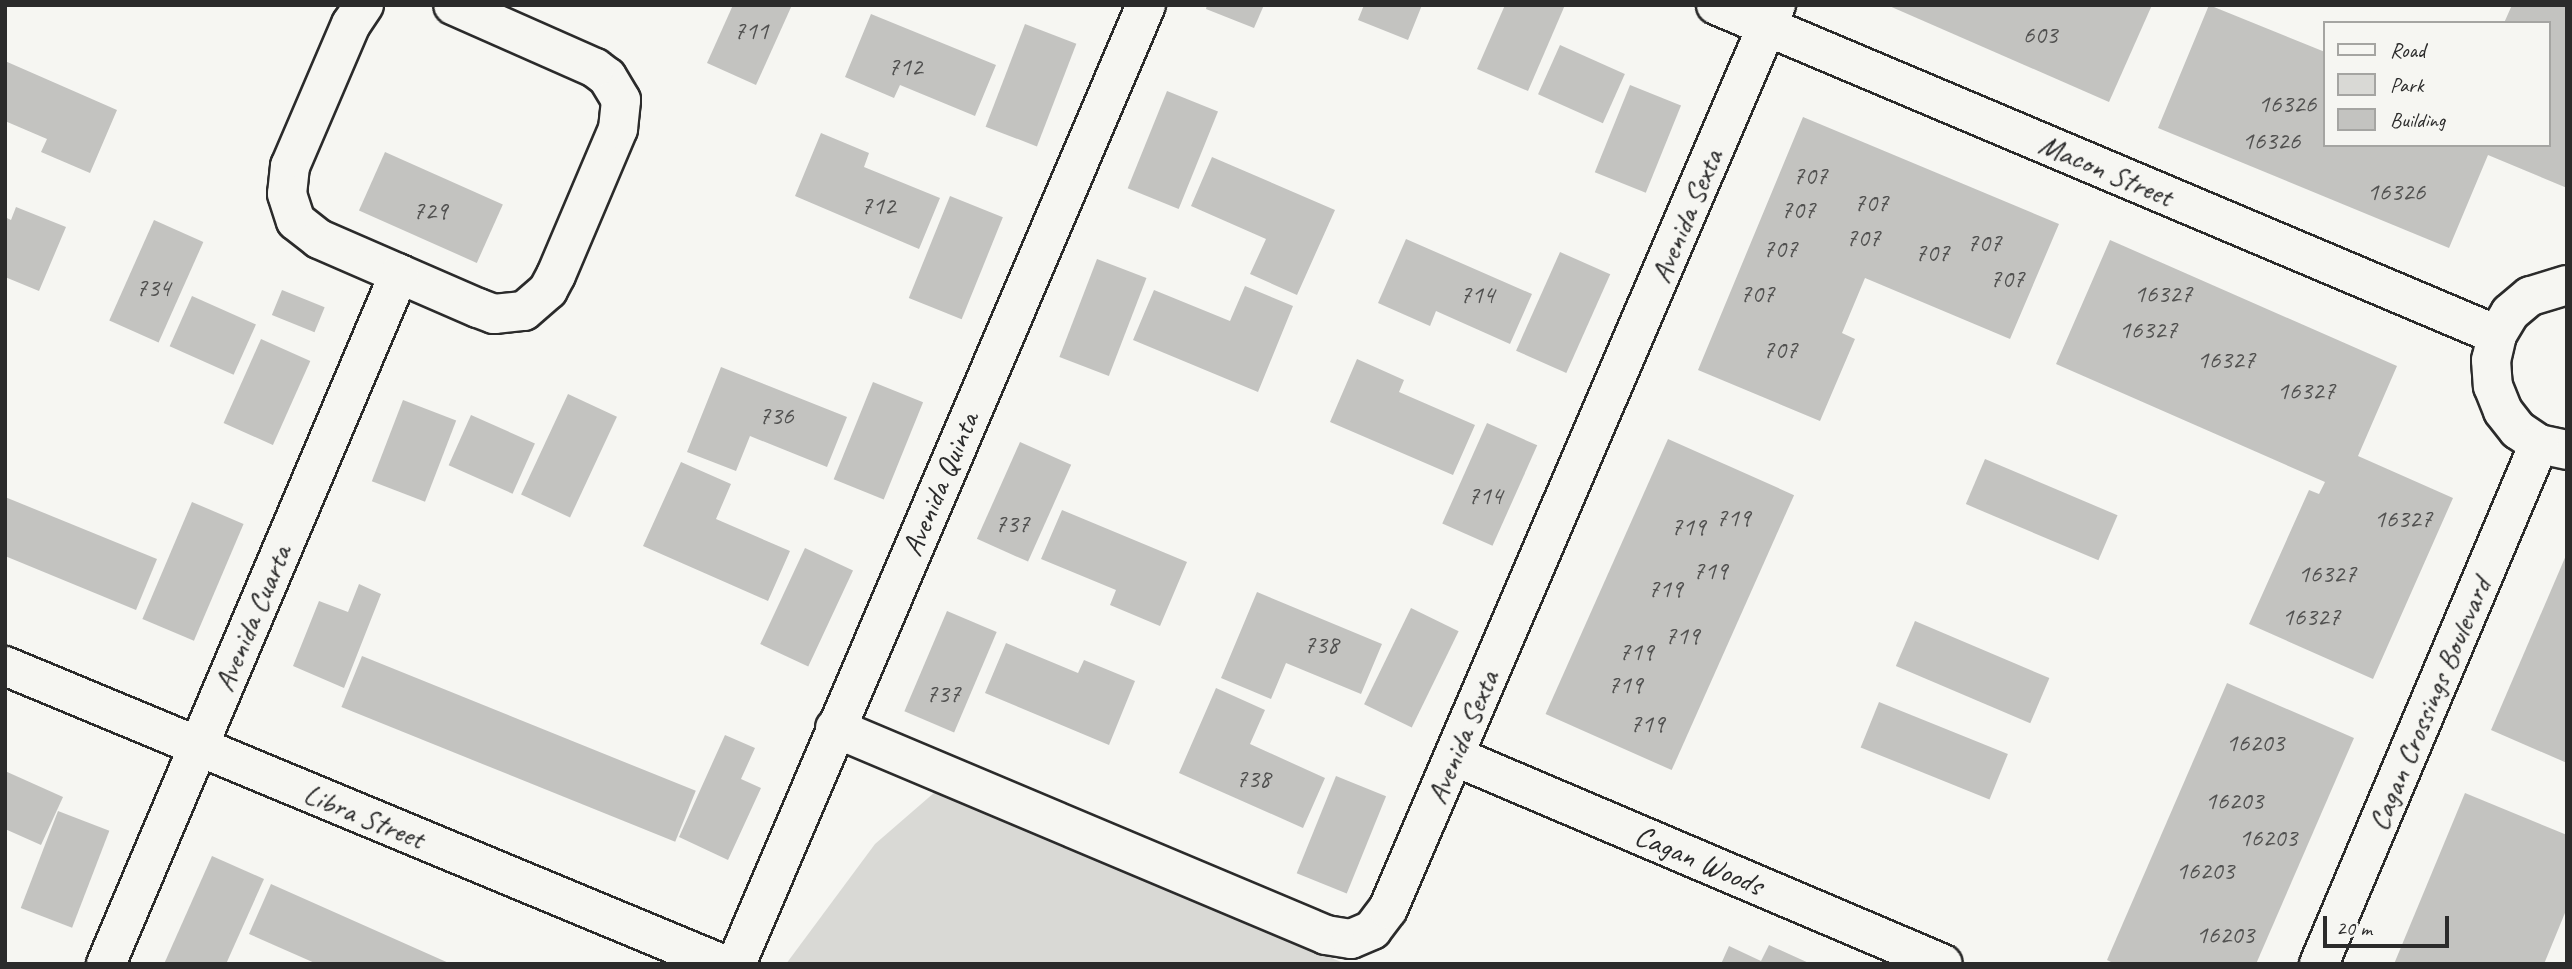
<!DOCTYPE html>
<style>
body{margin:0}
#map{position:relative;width:2572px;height:969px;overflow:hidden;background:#f6f6f2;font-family:Caveat,sans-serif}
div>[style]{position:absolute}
.green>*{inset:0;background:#d9d9d5}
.building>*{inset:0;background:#c3c3c0;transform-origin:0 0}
.roads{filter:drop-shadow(2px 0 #2b2b2b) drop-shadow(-2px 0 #2b2b2b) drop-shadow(0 2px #2b2b2b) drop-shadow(0 -2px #2b2b2b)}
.minor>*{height:38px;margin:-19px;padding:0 19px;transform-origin:19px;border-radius:19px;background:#f6f6f2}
span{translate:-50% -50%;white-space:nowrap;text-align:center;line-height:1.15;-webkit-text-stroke:5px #f6f6f2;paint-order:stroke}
.number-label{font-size:26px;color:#515150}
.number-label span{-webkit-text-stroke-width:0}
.street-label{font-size:30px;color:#2b2b2b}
.frame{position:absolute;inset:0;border:7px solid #2b2b2b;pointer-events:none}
.legend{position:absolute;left:2323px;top:21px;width:228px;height:126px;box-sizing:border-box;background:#f6f6f2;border:2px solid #a5a5a2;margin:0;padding:9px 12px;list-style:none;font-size:21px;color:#2b2b2b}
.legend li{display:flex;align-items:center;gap:14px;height:35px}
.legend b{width:35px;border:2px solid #a5a5a2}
.scale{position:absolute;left:2323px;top:916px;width:126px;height:32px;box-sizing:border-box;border:4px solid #2b2b2b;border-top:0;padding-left:9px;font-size:21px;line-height:24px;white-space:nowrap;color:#2b2b2b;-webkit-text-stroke:5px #f6f6f2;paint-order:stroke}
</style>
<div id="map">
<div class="green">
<div style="clip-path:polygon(935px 792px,1346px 964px,786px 964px,875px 844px)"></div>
</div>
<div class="building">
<div style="clip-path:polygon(733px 5px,792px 5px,756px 85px,707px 63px)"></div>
<div style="clip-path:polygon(1207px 5px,1264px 5px,1254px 28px,1206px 9px)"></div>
<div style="clip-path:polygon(1364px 5px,1422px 5px,1408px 40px,1358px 20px)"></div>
<div style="clip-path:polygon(1505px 5px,1565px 5px,1528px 91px,1477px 69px)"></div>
<div style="clip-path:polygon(1887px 5px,2152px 5px,2109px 102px)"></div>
<div style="clip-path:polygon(2209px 5px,2325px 52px,2325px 145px,2549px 145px,2549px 23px,2504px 23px,2512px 5px,2567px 5px,2567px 188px,2488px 155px,2449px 248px,2158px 128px)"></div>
<div style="clip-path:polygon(871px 14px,996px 65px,975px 116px,900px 85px,894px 98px,845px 77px)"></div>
<div style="left:1025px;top:24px;width:55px;height:110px;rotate:21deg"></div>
<div style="left:1560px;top:45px;width:71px;height:54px;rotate:24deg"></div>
<div style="clip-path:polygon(5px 61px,117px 110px,90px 173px,41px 152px,47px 139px,5px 121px)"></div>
<div style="left:1630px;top:85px;width:55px;height:94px;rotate:22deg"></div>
<div style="left:1167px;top:91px;width:55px;height:105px;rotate:22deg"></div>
<div style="clip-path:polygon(1803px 117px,2059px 224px,2010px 339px,1865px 278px,1842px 333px,1855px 339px,1820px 421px,1698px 370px)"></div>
<div style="clip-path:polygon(821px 133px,869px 153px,864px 167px,940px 198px,919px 249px,795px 196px)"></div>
<div style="left:385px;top:152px;width:129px;height:64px;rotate:24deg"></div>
<div style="clip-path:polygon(1212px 157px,1335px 210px,1297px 295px,1250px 274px,1266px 239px,1191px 206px)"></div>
<div style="left:950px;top:196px;width:57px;height:110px;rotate:22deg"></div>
<div style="clip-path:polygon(16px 207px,66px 227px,39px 291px,5px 277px,5px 217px,11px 220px)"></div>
<div style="left:154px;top:220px;width:54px;height:110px;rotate:24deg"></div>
<div style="clip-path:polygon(1406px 239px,1532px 294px,1510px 344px,1436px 311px,1430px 326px,1378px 303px)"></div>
<div style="clip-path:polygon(2110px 240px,2397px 366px,2358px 456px,2453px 498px,2373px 679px,2249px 624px,2309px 490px,2319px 494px,2325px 482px,2056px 364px)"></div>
<div style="left:1560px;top:252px;width:55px;height:108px;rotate:24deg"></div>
<div style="left:1097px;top:259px;width:53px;height:105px;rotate:21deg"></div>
<div style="clip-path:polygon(1245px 286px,1293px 306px,1258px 392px,1133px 340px,1154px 290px,1230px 321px)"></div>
<div style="left:282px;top:290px;width:46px;height:27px;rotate:22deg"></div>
<div style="left:192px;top:296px;width:70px;height:55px;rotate:24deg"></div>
<div style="left:261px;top:339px;width:54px;height:92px;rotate:24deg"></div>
<div style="clip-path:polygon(1357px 359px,1404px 380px,1399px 392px,1475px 425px,1453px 475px,1330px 422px)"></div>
<div style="clip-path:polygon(721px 367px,847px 417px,827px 467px,750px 436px,736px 471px,687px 452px)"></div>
<div style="left:873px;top:382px;width:54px;height:105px;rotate:22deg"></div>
<div style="left:568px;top:394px;width:54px;height:111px;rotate:25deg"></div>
<div style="left:403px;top:400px;width:57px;height:87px;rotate:21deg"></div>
<div style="left:471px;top:415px;width:70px;height:55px;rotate:24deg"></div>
<div style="left:1487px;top:423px;width:55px;height:110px;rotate:24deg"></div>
<div style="left:1668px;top:439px;width:138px;height:301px;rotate:24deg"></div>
<div style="left:1020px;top:442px;width:56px;height:106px;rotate:24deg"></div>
<div style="left:1985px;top:459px;width:144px;height:49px;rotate:23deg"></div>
<div style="clip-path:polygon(681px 462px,731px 484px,716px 519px,790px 551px,768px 601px,643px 546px)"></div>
<div style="clip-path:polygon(5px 497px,157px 559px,136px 610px,5px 556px)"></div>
<div style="left:192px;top:502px;width:56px;height:127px;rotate:23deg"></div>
<div style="clip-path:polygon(1062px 510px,1187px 562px,1160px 626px,1110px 605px,1116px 590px,1041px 559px)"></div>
<div style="left:805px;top:548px;width:53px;height:106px;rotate:25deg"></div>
<div style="clip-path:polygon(2567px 553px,2567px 763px,2491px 730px)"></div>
<div style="clip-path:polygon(359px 584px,381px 594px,344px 688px,293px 666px,319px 601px,348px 612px)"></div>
<div style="clip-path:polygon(1257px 592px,1382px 644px,1361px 694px,1286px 663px,1271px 699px,1221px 678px)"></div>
<div style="left:1411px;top:608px;width:53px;height:107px;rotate:26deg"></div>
<div style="left:947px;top:611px;width:54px;height:109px;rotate:23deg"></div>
<div style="left:1915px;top:621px;width:146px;height:49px;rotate:23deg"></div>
<div style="clip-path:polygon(1006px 643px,1078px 673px,1084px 660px,1135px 681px,1109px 745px,985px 693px)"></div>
<div style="left:362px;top:656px;width:360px;height:55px;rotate:22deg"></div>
<div style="clip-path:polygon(2227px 683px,2354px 738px,2256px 964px,2115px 964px,2107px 960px)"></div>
<div style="clip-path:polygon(1216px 688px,1265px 710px,1250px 744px,1325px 778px,1303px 828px,1179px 773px)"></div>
<div style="left:1879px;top:702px;width:139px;height:49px;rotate:22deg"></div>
<div style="clip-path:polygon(725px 735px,755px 748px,741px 779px,761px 788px,728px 860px,679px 837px)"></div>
<div style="clip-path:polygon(5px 771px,63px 797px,41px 845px,5px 829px)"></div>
<div style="left:1336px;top:776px;width:54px;height:105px;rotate:22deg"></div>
<div style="clip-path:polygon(2465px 793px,2567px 835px,2567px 908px,2544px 964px,2394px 964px)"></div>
<div style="left:58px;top:811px;width:55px;height:104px;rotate:21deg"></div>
<div style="clip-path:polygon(212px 856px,264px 879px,226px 964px,164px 964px)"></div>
<div style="clip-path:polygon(271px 884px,451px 964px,317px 964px,249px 934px)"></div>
<div style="clip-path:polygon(1769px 945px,1811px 964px,1721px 964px,1729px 946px,1761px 961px)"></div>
</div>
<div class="roads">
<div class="minor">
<div style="left:364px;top:5px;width:23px;rotate:124deg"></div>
<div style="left:351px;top:24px;width:155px;rotate:113.2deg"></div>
<div style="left:290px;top:166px;width:28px;rotate:96deg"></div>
<div style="left:287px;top:194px;width:28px;rotate:72deg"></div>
<div style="left:296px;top:221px;width:29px;rotate:38deg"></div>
<div style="left:319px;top:239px;width:173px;rotate:23.5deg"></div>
<div style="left:478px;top:308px;width:17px;rotate:21deg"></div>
<div style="left:494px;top:314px;width:30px;rotate:-6deg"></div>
<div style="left:524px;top:311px;width:32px;rotate:-41deg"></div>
<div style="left:548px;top:290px;width:17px;rotate:-62deg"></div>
<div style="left:556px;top:275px;width:159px;rotate:-67deg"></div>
<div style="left:618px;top:129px;width:29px;rotate:-84deg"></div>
<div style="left:621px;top:100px;width:27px;rotate:-121deg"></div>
<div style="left:607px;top:77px;width:15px;rotate:-143deg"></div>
<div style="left:595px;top:68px;width:155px;rotate:-156.1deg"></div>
<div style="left:1716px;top:5px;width:848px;rotate:22.91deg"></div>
<div style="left:2567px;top:285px;width:39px;rotate:163deg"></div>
<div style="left:2530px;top:296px;width:26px;rotate:140deg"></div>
<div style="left:2510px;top:313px;width:26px;rotate:121deg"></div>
<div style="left:2497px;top:335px;width:26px;rotate:103deg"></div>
<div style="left:2491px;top:360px;width:26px;rotate:86deg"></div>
<div style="left:2493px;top:386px;width:27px;rotate:68deg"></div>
<div style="left:2503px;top:411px;width:24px;rotate:52deg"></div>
<div style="left:2518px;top:430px;width:25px;rotate:34deg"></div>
<div style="left:2539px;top:444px;width:29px;rotate:12deg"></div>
<div style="left:5px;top:666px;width:776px;rotate:22.57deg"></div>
<div style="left:835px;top:728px;width:533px;rotate:22.86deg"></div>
<div style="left:1326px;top:935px;width:25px;rotate:9deg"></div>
<div style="left:1351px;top:939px;width:23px;rotate:-23deg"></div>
<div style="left:1372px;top:930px;width:26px;rotate:-53deg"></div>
<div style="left:1388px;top:909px;width:984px;rotate:-66.77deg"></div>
<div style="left:1454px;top:756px;width:531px;rotate:23.04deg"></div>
<div style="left:106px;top:964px;width:750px;rotate:-66.99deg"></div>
<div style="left:736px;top:964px;width:1043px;rotate:-66.85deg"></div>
<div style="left:2319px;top:964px;width:565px;rotate:-67.07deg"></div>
</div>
</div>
<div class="number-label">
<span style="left:751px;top:31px">711</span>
<span style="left:2040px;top:35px">603</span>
<span style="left:905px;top:67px">712</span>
<span style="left:2287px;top:104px">16326</span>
<span style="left:2271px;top:141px">16326</span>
<span style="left:1810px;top:176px">707</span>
<span style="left:2396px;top:192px">16326</span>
<span style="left:1871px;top:203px">707</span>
<span style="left:878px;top:206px">712</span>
<span style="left:1798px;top:210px">707</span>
<span style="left:430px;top:211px">729</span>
<span style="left:1863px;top:238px">707</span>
<span style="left:1984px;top:243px">707</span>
<span style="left:1780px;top:249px">707</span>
<span style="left:1932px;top:253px">707</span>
<span style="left:2007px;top:279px">707</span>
<span style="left:153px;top:288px">734</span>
<span style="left:1757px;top:294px">707</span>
<span style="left:2163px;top:294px">16327</span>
<span style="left:1477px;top:295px">714</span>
<span style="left:2148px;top:330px">16327</span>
<span style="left:1780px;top:350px">707</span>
<span style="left:2226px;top:360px">16327</span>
<span style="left:2306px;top:391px">16327</span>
<span style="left:776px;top:416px">736</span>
<span style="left:1485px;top:496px">714</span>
<span style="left:1733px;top:518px">719</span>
<span style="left:2403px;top:519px">16327</span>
<span style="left:1012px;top:524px">737</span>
<span style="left:1688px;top:527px">719</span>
<span style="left:1710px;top:571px">719</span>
<span style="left:2327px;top:574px">16327</span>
<span style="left:1665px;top:589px">719</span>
<span style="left:2311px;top:617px">16327</span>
<span style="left:1682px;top:636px">719</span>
<span style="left:1321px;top:645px">738</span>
<span style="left:1636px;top:652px">719</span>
<span style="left:1625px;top:685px">719</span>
<span style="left:943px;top:694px">737</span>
<span style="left:1647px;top:724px">719</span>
<span style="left:2255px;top:743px">16203</span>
<span style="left:1253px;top:779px">738</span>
<span style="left:2234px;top:801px">16203</span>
<span style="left:2268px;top:838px">16203</span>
<span style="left:2205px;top:871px">16203</span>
<span style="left:2225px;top:935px">16203</span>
</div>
<div class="street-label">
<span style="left:2106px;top:170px;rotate:23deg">Macon Street</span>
<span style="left:1686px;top:216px;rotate:-67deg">Avenida Sexta</span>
<span style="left:940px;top:484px;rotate:-67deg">Avenida Quinta</span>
<span style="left:252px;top:618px;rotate:-67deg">Avenida Cuarta</span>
<span style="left:2429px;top:704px;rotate:-67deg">Cagan Crossings Boulevard</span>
<span style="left:1462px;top:737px;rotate:-67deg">Avenida Sexta</span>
<span style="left:364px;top:816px;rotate:22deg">Libra Street</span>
<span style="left:1699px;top:860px;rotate:23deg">Cagan Woods</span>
</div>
<div class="frame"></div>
<ul class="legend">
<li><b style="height:9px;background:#f6f6f2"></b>Road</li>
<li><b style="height:19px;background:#d9d9d5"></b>Park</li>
<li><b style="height:19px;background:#c3c3c0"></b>Building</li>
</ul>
<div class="scale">20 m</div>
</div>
